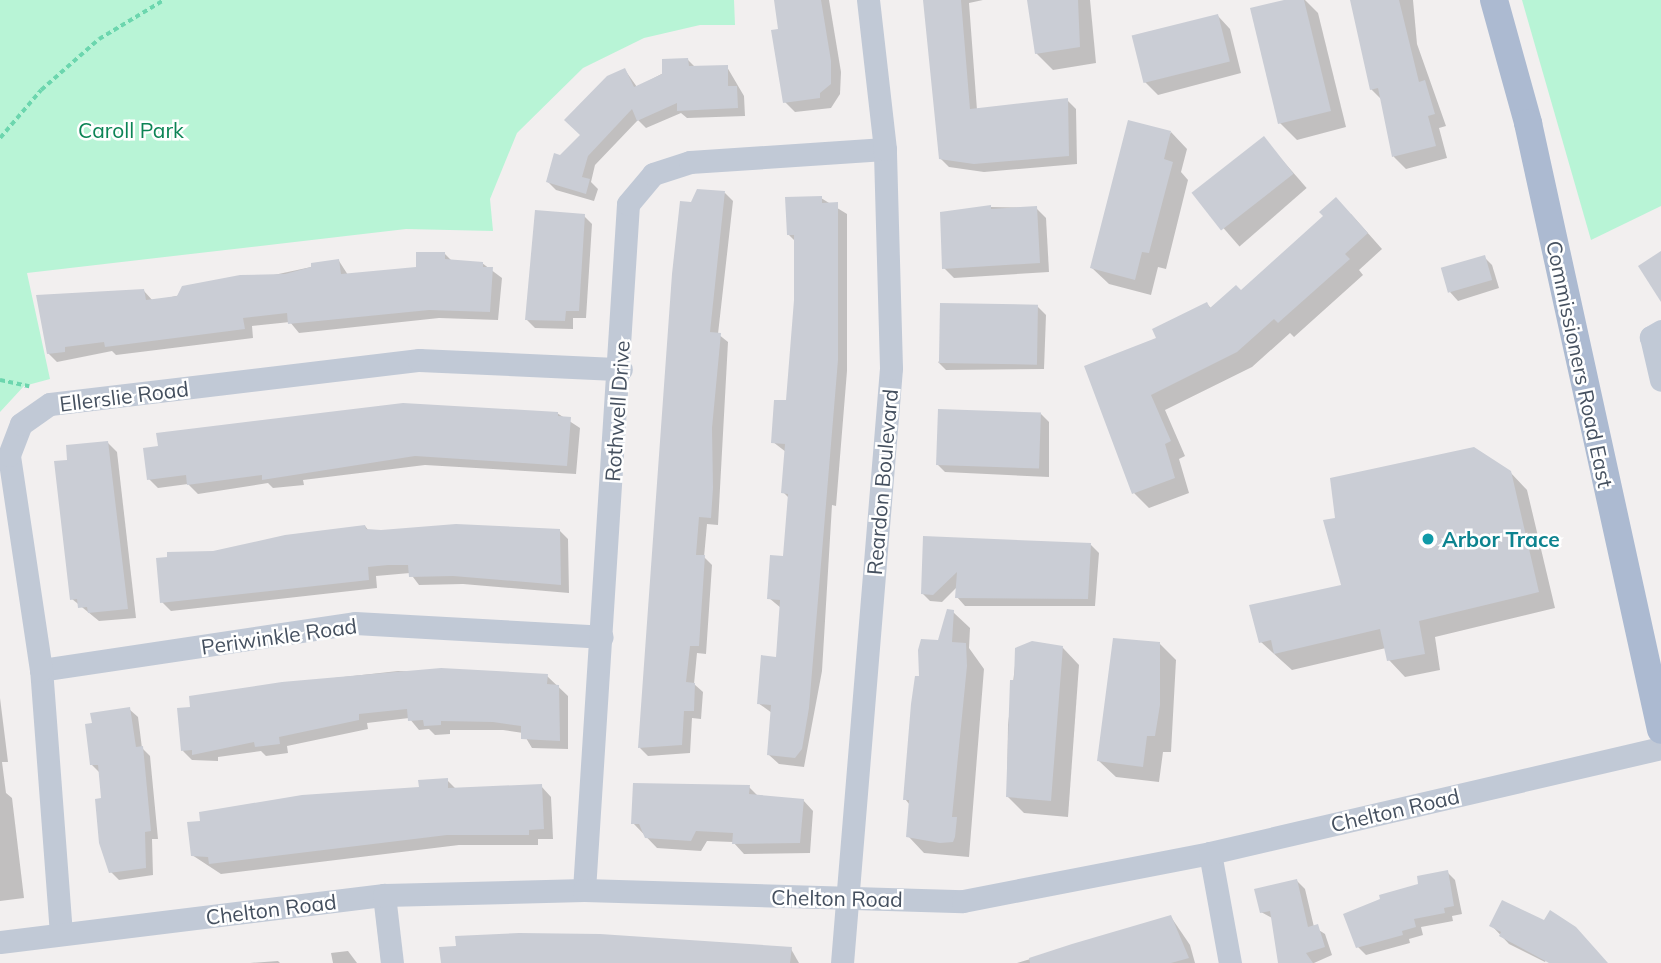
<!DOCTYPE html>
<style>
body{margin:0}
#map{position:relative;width:1661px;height:963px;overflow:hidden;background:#f2efef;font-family:Mulish,sans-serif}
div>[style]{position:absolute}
.green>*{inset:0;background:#b8f4d6}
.shadow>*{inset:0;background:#0003;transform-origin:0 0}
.building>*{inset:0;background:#cacdd5;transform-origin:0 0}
.path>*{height:3.5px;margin-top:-1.75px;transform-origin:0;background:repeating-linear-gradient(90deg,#6cd6ae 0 5px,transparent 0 8.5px)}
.minor>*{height:23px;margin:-11.5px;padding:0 11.5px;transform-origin:11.5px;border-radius:11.5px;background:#c1c9d6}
.major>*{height:28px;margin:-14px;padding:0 14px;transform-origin:14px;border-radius:14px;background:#acbad1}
.dots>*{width:19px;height:19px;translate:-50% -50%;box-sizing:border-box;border:4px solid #fff;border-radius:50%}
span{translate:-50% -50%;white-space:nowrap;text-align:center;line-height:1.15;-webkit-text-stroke:5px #fff;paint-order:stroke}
.park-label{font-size:21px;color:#0c8455}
.street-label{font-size:21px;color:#45505f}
.culture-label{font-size:21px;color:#0d838f;font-weight:700}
.left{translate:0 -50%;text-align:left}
</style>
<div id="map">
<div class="green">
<div style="clip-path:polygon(0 0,734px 0,735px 25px,700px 25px,644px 38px,583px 68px,517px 133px,490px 199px,493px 231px,406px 229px,27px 273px,50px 379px,24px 386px,0 412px)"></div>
<div style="clip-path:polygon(1522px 0,1661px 0,1661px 206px,1591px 240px)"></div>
</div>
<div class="shadow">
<div style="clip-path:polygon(776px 0,829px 0,841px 72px,840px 94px,831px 108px,795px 112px,785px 102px)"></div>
<div style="clip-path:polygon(924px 0,983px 0,969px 3px,977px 110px,1067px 100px,1076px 109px,1077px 164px,984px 172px,949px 167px,940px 158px)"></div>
<div style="clip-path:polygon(1029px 0,1090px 0,1096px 63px,1053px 70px,1036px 53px)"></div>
<div style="clip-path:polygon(1289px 0,1305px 0,1318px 13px,1346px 127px,1297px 140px,1280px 123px)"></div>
<div style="clip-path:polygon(1351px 0,1413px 0,1417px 44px,1446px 126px,1439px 128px,1447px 158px,1406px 169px,1394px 157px,1382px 100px,1371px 89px)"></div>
<div style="clip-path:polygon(1218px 16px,1230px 29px,1241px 73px,1158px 95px,1145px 82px)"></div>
<div style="clip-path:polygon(688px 60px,696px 68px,727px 67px,744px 96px,745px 116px,687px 118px,681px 113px,646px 128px,638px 120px,595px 165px,591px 182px,598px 189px,594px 201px,556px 190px,548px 182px,561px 157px,582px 135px,625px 70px,637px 87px)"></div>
<div style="clip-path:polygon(1171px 132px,1187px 149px,1181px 172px,1188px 180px,1166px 269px,1158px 267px,1151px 295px,1109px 284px,1092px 268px)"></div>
<div style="left:1264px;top:139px;width:65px;height:89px;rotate:49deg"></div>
<div style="clip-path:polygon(725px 193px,733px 201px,718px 334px,728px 342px,718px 525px,707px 524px,704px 557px,712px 565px,706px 654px,697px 653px,694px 684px,703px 692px,701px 719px,692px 718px,690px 753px,648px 756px,640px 748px,692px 204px)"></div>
<div style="clip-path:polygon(821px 198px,847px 214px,847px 371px,836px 506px,832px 505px,822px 671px,804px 767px,779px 764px,769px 755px,772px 713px,758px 703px,777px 659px,781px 608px,769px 598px,785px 558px,790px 499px,783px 492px,786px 452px,773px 442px,788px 402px,795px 300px,795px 241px,788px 234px)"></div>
<div style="clip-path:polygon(990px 207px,1036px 208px,1046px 218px,1049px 272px,954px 278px,944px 268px)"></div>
<div style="clip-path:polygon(1351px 214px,1382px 249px,1359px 270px,1363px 275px,1294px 337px,1290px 333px,1252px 367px,1165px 410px,1185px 456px,1179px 459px,1189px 493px,1149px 508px,1134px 493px,1158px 338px,1207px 304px,1212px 309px,1241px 292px,1326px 216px)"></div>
<div style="clip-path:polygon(584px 216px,592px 224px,586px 318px,573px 318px,573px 329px,535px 328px,527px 320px)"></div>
<div style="clip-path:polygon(444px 253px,452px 261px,482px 263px,502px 278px,498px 320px,439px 318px,299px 333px,290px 322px,252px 326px,253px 338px,116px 355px,112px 351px,57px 362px,48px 353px,144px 291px,153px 301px,339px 261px,348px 275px,418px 269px)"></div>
<div style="clip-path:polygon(1484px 257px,1492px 265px,1499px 288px,1458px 301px,1450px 292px)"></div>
<div style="clip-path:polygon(1038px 307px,1046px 315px,1044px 369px,946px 370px,938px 362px)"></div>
<div style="clip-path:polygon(403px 405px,557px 413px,580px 428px,576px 474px,425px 465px,303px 480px,304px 485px,273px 488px,268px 483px,198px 494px,188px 484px,158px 488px,149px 479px)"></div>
<div style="clip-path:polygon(1041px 414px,1049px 422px,1049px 477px,945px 472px,937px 464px)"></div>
<div style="clip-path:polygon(108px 443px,117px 452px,136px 618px,99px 621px,72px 599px,69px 461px)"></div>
<div style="clip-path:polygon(1510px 472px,1527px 490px,1555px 608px,1435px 637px,1440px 670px,1405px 677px,1389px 660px,1386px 648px,1292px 670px,1261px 642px,1344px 587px,1337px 519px)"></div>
<div style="clip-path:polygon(365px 526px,369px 531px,559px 530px,568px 539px,569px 593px,463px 584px,419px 585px,410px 573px,376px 576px,377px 588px,171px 611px,162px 602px,213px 553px)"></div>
<div style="clip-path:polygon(925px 538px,1091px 545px,1099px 553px,1095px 606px,965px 606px,957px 597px,958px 586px,942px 602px,930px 601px,922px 593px)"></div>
<div style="clip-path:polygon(953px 612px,970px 628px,969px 648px,984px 669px,969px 857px,924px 853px,908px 836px,910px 805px,905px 799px,921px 677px)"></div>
<div style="clip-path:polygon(1159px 643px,1176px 660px,1171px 752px,1163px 752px,1159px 782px,1116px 777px,1099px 761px)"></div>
<div style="clip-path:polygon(1063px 648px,1079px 665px,1068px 817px,1024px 813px,1007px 796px,1008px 725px,1017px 649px)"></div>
<div style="clip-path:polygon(398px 671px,547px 676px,568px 696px,568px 749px,532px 748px,523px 733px,503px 730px,450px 730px,450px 734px,435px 735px,429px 729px,419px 730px,409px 718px,367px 723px,368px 729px,287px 746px,288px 753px,266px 756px,261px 751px,218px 757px,218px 761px,192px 760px,183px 751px,192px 708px,262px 686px)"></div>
<div style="clip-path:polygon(0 698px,8px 762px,2px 762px,6px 793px,12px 798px,24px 898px,0 901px)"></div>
<div style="clip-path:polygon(129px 709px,138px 717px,142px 748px,150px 756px,158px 839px,152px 839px,153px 875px,119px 880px,111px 872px,100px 773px,92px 765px)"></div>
<div style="clip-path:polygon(447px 780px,456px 789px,541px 786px,551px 797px,553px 839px,538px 839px,538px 845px,459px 845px,221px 874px,192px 855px,202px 822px,421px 789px)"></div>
<div style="clip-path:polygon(749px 787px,759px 797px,803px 800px,813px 811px,810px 853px,744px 854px,733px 842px,707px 841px,701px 851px,657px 848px,633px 823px)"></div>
<div style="clip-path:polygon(1447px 872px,1455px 880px,1462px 914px,1452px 916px,1453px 921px,1421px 927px,1423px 935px,1409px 939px,1410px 943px,1366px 955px,1358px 947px,1420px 885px)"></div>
<div style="clip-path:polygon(1297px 881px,1305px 889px,1314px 927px,1325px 934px,1332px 955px,1314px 963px,1280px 963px,1274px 919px,1261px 912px)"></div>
<div style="clip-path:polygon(1171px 917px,1190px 945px,1195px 963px,1017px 963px)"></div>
<div style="clip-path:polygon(1544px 923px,1606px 963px,1551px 963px,1547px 958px,1545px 962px,1509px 944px,1491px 925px)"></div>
<div style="clip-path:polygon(791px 949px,799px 963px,443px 963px)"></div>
<div style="clip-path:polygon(348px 951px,357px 963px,333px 963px,331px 953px)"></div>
<div style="clip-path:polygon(278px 961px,280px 963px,250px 963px)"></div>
</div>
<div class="building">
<div style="clip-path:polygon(774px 0,821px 0,831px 61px,831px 84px,820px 93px,820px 98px,783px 103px,771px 30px,778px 29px)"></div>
<div style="clip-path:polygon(923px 0,961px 0,970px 109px,1068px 98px,1069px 156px,974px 164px,939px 159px)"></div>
<div style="clip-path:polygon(1027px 0,1078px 0,1080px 47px,1035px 54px)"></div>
<div style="clip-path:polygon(1284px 0,1304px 0,1331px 111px,1278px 124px,1250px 8px)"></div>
<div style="clip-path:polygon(1350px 0,1399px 0,1419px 82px,1425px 80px,1435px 114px,1428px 116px,1436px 146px,1392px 157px,1378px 88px,1370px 90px)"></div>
<div style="left:1218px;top:14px;width:49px;height:89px;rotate:76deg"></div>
<div style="clip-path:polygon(688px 58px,689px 66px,728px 65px,728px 86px,737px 86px,738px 108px,677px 111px,677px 103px,637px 121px,632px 109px,588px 156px,582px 177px,590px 179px,586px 194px,546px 182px,554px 153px,560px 155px,580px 135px,564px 120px,607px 76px,625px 68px,634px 87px,662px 74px,662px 59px)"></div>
<div style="clip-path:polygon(1128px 120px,1171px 131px,1164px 159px,1173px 162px,1149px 253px,1142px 252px,1135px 280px,1090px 268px)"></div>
<div style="left:1264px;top:136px;width:48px;height:92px;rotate:52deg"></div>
<div style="clip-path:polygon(697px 189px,725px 191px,710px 332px,721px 333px,712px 428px,713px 488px,711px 518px,699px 517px,696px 555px,705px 555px,699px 646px,690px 646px,686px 682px,695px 683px,694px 711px,684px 711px,682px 745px,638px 748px,672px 274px,680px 201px,691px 202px)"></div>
<div style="clip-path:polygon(822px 196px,822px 203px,838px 202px,838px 360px,809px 708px,802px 749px,795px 758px,767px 755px,771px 705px,757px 704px,761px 655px,776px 657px,780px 600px,767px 599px,770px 555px,783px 556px,788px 494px,781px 493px,785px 444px,771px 443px,774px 400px,786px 400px,794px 300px,794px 235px,787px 235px,785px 197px)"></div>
<div style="clip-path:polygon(1336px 197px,1368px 233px,1345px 254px,1350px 259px,1278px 323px,1274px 319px,1237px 352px,1151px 395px,1171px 441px,1165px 444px,1175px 478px,1132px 494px,1084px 366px,1156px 338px,1152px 329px,1207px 302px,1210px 308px,1236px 285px,1241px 290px,1323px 216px,1319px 212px)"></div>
<div style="clip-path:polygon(991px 205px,991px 209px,1037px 206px,1040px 263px,942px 269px,940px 212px)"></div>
<div style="clip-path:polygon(535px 210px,585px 214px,579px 311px,566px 311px,565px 321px,525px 320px)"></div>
<div style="clip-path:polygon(1661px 251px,1661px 302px,1638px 266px)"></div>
<div style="clip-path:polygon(416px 252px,445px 252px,445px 259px,483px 262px,483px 267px,493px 267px,490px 312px,429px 310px,288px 324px,287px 313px,243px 318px,245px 329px,105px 347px,104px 342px,65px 347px,65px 352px,47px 354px,36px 295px,144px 289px,146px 300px,177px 296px,182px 286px,240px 275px,285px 274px,311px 267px,311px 263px,339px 259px,341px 274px,416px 267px)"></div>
<div style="left:1485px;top:255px;width:26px;height:46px;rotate:74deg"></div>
<div style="left:940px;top:303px;width:98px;height:60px;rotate:1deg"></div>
<div style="clip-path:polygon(403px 403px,558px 412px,558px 416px,571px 417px,567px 466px,415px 456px,262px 480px,262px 475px,187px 485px,186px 475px,147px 480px,143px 448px,158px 446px,156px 433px)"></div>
<div style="left:938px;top:409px;width:103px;height:56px;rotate:2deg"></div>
<div style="clip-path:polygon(108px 441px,128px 609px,88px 613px,87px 607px,78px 608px,77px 599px,70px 600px,54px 461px,67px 460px,66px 445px)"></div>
<div style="clip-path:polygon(1474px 447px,1511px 471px,1539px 592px,1419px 621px,1425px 654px,1387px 661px,1380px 629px,1274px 654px,1271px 640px,1259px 643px,1249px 605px,1341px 585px,1323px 520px,1335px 518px,1330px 478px)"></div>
<div style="clip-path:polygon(456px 524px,560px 529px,561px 585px,453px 576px,409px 577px,408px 565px,388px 565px,368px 567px,369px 580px,160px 603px,156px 558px,167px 557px,167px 552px,213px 551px,285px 535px,365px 525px,366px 529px,381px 530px)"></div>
<div style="clip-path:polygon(923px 536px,1091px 543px,1088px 599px,955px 598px,957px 572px,933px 595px,921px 594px)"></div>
<div style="clip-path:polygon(947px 609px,954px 610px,952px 642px,966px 643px,967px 666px,952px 817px,957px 817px,955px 837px,953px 842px,940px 843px,906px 837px,909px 800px,903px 800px,911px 704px,915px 676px,919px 676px,918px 650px,921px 639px,938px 640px)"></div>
<div style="clip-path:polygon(1113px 638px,1160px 642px,1160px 705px,1155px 736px,1147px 736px,1143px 767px,1097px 761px)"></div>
<div style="clip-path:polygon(1032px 641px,1063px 646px,1051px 801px,1006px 797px,1010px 680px,1014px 680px,1015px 648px)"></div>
<div style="clip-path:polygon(441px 668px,548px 674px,547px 684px,559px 685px,560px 741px,521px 739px,521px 726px,493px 722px,441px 721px,441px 725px,424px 726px,423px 720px,408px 721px,407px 709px,359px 714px,359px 720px,279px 737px,280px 744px,255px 747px,254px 742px,192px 755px,192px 750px,181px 751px,177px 708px,190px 707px,189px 696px,282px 682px)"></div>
<div style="clip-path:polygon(130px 707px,136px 747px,143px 746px,151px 831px,145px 832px,146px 868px,109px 873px,99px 843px,95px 799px,101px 798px,98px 765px,90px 765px,85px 724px,92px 723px,90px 713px)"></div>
<div style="clip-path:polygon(448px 778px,448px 788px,542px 784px,544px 829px,529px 830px,529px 835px,447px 835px,209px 864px,208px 857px,191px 856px,187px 822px,200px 821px,199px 812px,302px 795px,419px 787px,418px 780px)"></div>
<div style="clip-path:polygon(633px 783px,750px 785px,749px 794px,804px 799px,800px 843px,732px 844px,733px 833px,696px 831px,691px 841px,645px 838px,639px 824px,631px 824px)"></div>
<div style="clip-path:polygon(1448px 870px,1454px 906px,1444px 908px,1445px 913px,1414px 919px,1416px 927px,1402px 931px,1403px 935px,1356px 948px,1343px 914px,1380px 899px,1379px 895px,1418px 884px,1417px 876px)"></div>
<div style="clip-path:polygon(1297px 879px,1308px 927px,1318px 924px,1325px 947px,1306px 953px,1313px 963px,1278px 963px,1270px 911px,1260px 913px,1254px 889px)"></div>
<div style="clip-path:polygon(1502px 900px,1544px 920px,1550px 910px,1576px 927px,1608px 963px,1549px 963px,1499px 936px,1501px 932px,1489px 926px)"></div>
<div style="clip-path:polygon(1171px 915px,1189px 958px,1171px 963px,1030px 963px,1029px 958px,1072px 944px)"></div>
<div style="clip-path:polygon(519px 933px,600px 934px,792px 947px,790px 963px,441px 963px,439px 947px,456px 946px,455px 936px)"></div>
</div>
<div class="path">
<div style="left:0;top:138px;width:63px;rotate:-49.5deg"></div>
<div style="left:41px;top:90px;width:77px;rotate:-41.3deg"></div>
<div style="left:99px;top:39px;width:76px;rotate:-31deg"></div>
<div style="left:0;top:380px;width:30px;rotate:12deg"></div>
</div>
<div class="minor">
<div style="left:1661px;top:331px;width:12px;rotate:149deg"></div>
<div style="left:1651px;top:337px;width:44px;rotate:76.9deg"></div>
<div style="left:41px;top:670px;width:317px;rotate:-8.5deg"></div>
<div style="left:355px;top:623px;width:247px;rotate:3.2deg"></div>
<div style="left:1210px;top:853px;width:112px;rotate:79.7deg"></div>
<div style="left:584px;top:890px;width:687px;rotate:-86.33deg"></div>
<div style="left:628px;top:204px;width:39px;rotate:-50deg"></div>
<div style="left:653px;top:174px;width:39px;rotate:-18deg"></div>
<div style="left:690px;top:162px;width:195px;rotate:-3.8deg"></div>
<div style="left:384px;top:895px;width:68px;rotate:83.3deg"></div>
<div style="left:61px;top:934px;width:265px;rotate:-94.3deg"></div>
<div style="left:41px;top:670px;width:217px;rotate:-98.5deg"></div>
<div style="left:9px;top:455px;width:33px;rotate:-69deg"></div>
<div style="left:21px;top:424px;width:35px;rotate:-35deg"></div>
<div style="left:50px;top:404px;width:372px;rotate:-6.8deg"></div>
<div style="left:419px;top:360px;width:202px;rotate:2.6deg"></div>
<div style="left:0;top:942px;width:387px;rotate:-7deg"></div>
<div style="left:384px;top:895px;width:200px;rotate:-1.4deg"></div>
<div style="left:584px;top:890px;width:379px;rotate:1.7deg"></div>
<div style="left:963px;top:901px;width:252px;rotate:-11deg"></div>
<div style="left:1210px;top:853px;width:463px;rotate:-13.1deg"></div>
<div style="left:842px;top:963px;width:597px;rotate:-85.29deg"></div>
<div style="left:891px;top:368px;width:219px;rotate:-91.6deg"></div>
<div style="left:885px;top:149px;width:150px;rotate:-96.5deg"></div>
</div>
<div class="major">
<div style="left:1494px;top:0;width:128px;rotate:74.5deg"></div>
<div style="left:1528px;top:123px;width:621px;rotate:77.64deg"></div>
</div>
<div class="dots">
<div style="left:1428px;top:539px;background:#0f9aa8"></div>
</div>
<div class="park-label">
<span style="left:131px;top:130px">Caroll Park</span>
</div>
<div class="street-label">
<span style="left:1580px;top:364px;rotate:78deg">Commissioners Road East</span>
<span style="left:124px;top:396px;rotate:-7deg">Ellerslie Road</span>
<span style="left:617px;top:411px;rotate:-86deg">Rothwell Drive</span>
<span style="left:882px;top:482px;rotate:-85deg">Reardon Boulevard</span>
<span style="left:279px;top:636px;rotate:-8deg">Periwinkle Road</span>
<span style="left:1395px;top:810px;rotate:-13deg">Chelton Road</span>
<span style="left:837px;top:898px;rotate:1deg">Chelton Road</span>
<span style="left:271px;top:909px;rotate:-7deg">Chelton Road</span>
</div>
<div class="culture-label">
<span class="left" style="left:1442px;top:539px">Arbor Trace</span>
</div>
</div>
